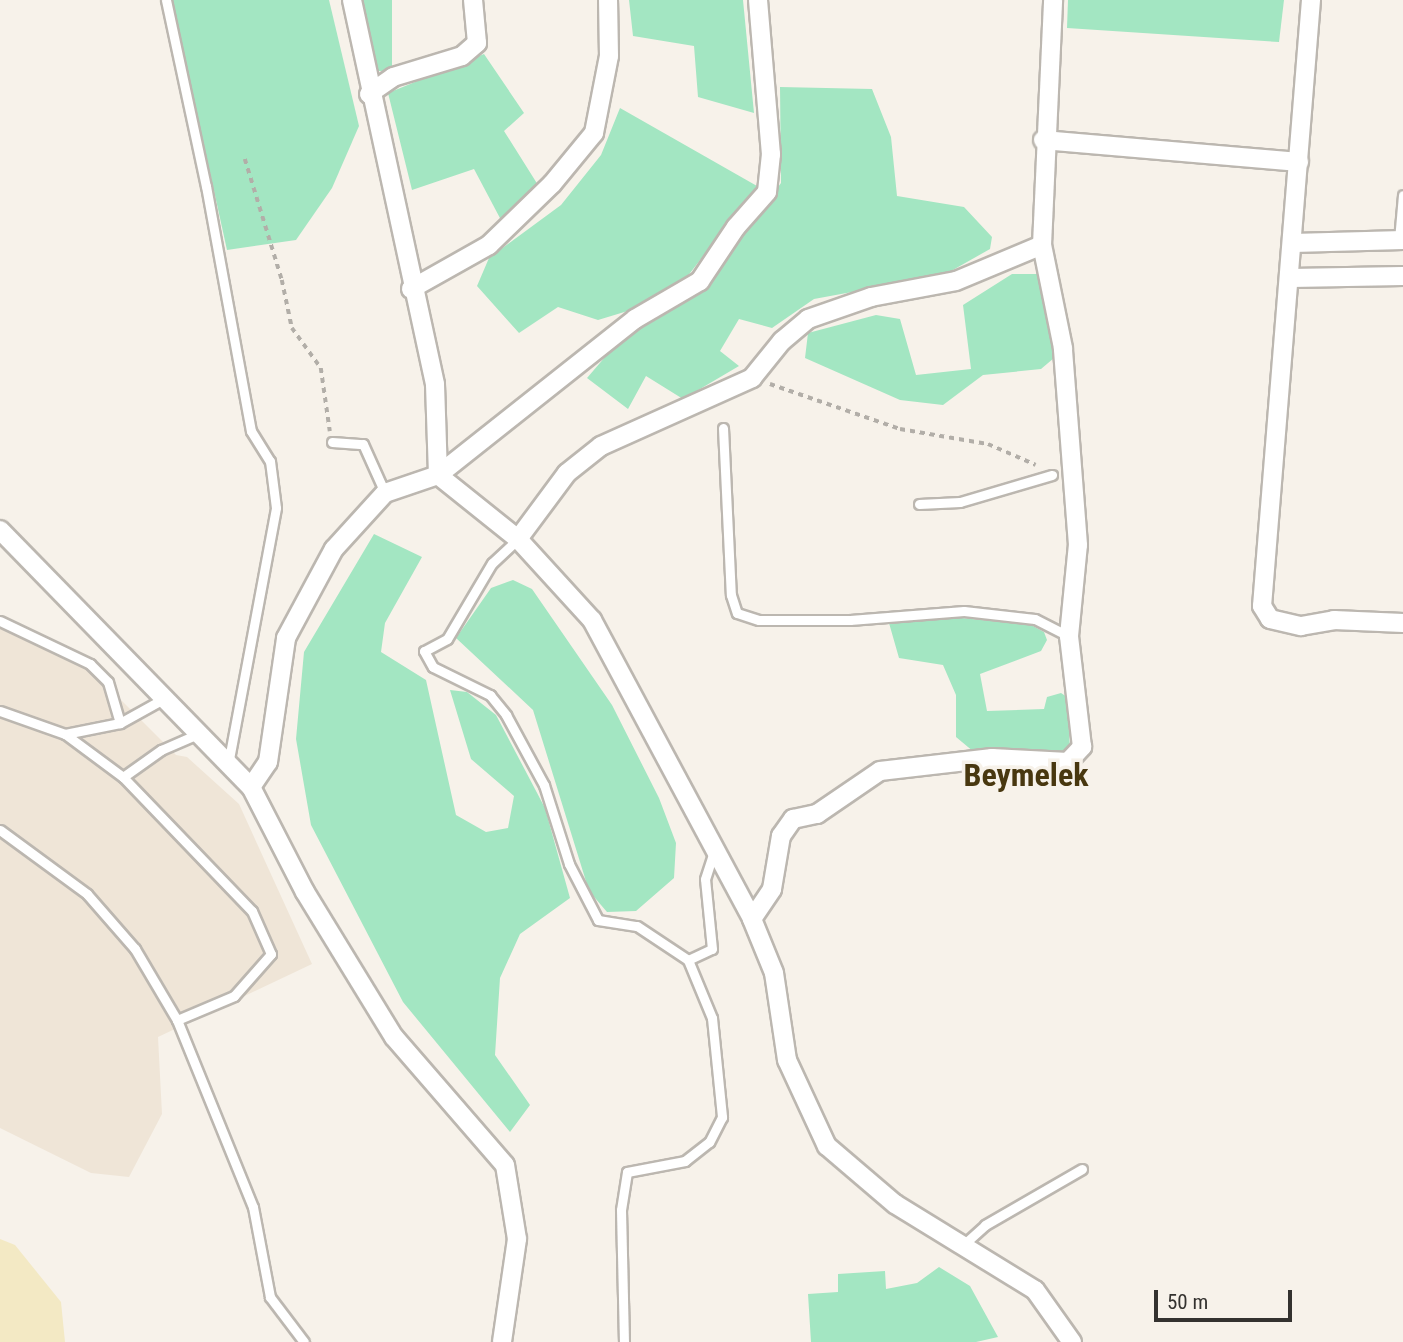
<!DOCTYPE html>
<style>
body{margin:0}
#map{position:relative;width:1403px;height:1342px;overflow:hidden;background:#f7f2ea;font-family:"Roboto Condensed",sans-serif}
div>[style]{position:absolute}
.built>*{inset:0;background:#efe5d7}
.green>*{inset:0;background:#a3e6c2;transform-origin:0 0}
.sand>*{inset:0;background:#f3e9c4}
.path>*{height:3.5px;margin-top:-1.75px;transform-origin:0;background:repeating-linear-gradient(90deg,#b2aea8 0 5px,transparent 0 10px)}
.roads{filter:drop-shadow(2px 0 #bcb7b0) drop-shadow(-2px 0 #bcb7b0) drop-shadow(0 2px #bcb7b0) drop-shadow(0 -2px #bcb7b0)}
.lane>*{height:9px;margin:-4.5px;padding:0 4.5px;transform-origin:4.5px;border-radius:4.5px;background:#fff}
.street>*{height:18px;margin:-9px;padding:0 9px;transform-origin:9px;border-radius:9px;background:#fff}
span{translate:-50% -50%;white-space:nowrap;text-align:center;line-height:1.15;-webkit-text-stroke:7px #f7f2ea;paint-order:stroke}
.district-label{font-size:32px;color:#48370f;font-weight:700}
.scale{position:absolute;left:1154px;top:1290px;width:138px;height:32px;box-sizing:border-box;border:4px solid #34322f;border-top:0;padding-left:9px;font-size:21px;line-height:24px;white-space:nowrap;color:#34322f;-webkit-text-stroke:5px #f7f2ea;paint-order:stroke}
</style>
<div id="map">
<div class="built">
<div style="clip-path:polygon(0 627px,92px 671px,176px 755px,187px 757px,239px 804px,312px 964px,158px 1037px,162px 1114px,129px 1177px,91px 1173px,0 1128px)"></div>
</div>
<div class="green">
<div style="clip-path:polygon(172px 0,329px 0,359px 126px,332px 188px,296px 240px,227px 250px)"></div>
<div style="left:358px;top:0;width:34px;height:71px"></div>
<div style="clip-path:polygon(629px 0,743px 0,754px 113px,698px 97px,694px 46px,633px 36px)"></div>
<div style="clip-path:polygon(1068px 0,1284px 0,1279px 42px,1067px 28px)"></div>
<div style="clip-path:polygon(484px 54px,524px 113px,504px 131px,538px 185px,501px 220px,474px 169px,412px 190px,388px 93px)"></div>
<div style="clip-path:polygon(780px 87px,872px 89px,891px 137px,897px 196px,964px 207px,992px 237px,990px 249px,944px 275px,814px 299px,772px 328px,739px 319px,720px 351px,739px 366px,683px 399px,646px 376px,628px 409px,587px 378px,624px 335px,699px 293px,781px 183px)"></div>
<div style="clip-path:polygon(620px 108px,757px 186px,687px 277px,631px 310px,598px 320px,558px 307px,519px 333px,477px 286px,489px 258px,561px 205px,601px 155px)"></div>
<div style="clip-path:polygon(1012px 274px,1039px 274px,1054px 358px,1041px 369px,983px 375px,943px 405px,900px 400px,805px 358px,808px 333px,876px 315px,900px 319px,916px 375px,971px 369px,963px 305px)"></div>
<div style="clip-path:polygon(374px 534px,422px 557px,385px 623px,381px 652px,426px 680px,456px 815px,486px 832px,508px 828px,514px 796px,471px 759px,450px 690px,467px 692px,496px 715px,545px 808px,570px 898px,520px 934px,500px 978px,495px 1055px,530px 1105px,510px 1132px,403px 1002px,311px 825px,296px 739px,304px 652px)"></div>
<div style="clip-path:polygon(513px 580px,532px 589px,612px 705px,659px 798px,676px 843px,674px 878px,636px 911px,607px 912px,589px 891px,533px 710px,456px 638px,491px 588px)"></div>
<div style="clip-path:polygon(952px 617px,1031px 625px,1044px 632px,1047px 640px,1041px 651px,980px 674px,987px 711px,1044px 709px,1047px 697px,1061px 693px,1067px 697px,1070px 749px,1057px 756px,974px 752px,956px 737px,956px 695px,943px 665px,899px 658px,889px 623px)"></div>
<div style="clip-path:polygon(939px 1267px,970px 1286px,998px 1337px,976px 1342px,811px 1342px,808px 1294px,838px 1292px,838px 1274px,885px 1271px,886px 1289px,917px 1283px)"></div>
</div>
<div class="sand">
<div style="clip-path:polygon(0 1239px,15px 1245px,61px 1302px,65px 1342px,0 1342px)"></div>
</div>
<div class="path">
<div style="left:245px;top:159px;width:127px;rotate:73deg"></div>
<div style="left:282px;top:280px;width:49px;rotate:78.2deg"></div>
<div style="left:292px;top:328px;width:49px;rotate:54.1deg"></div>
<div style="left:321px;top:368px;width:64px;rotate:81.9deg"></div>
<div style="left:770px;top:384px;width:138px;rotate:19.1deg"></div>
<div style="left:900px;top:429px;width:89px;rotate:9.7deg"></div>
<div style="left:988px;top:444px;width:52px;rotate:23.6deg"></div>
</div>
<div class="roads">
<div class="lane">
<div style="left:166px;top:0;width:190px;rotate:77.9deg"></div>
<div style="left:206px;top:186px;width:249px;rotate:79.6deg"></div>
<div style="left:251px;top:431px;width:36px;rotate:58deg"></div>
<div style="left:270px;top:461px;width:47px;rotate:82.7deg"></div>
<div style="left:276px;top:508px;width:256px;rotate:100.6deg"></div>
<div style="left:1399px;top:240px;width:45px;rotate:-84.9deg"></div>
<div style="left:723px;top:428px;width:167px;rotate:87.3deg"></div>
<div style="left:731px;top:595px;width:19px;rotate:72deg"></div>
<div style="left:737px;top:613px;width:23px;rotate:18deg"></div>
<div style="left:759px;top:620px;width:91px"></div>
<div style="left:850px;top:620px;width:114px;rotate:-4.5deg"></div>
<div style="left:964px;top:611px;width:71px;rotate:6.4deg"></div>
<div style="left:1035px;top:619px;width:38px;rotate:27deg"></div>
<div style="left:332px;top:442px;width:31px;rotate:4deg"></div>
<div style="left:363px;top:444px;width:54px;rotate:65.8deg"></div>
<div style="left:919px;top:504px;width:41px;rotate:-2.8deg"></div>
<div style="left:960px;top:502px;width:96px;rotate:-16.4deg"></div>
<div style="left:518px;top:539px;width:35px;rotate:137deg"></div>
<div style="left:492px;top:563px;width:88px;rotate:120.6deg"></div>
<div style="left:447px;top:639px;width:26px;rotate:152deg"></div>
<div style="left:424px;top:651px;width:18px;rotate:61deg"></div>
<div style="left:433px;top:667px;width:64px;rotate:26.2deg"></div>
<div style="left:490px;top:695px;width:26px;rotate:51deg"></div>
<div style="left:506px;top:715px;width:80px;rotate:61.5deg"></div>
<div style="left:544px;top:785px;width:83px;rotate:72.4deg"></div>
<div style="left:569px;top:864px;width:63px;rotate:62.6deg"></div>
<div style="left:598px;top:920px;width:39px;rotate:9deg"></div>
<div style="left:637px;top:926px;width:61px;rotate:33.7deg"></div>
<div style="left:688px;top:960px;width:63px;rotate:67.5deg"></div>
<div style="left:712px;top:1018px;width:100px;rotate:84.2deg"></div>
<div style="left:722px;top:1117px;width:28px;rotate:117deg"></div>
<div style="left:709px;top:1142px;width:31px;rotate:142deg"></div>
<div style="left:685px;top:1161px;width:59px;rotate:169.3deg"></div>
<div style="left:627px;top:1172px;width:38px;rotate:99deg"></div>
<div style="left:621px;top:1210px;width:132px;rotate:88.7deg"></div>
<div style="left:0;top:621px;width:100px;rotate:25.5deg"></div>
<div style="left:90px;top:664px;width:25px;rotate:45deg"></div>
<div style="left:108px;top:682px;width:43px;rotate:73.7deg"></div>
<div style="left:0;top:711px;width:69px;rotate:19.5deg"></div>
<div style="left:65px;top:734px;width:56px;rotate:-11.3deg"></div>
<div style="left:120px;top:723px;width:51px;rotate:-29.1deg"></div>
<div style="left:65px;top:734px;width:72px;rotate:36.6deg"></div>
<div style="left:123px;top:777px;width:47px;rotate:-35.4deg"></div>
<div style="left:161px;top:750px;width:43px;rotate:-23.6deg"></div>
<div style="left:123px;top:777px;width:186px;rotate:46.1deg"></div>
<div style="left:252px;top:911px;width:47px;rotate:66.2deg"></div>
<div style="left:271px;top:954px;width:56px;rotate:131.4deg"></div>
<div style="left:234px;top:996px;width:62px;rotate:157.2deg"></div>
<div style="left:0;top:830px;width:108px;rotate:36.3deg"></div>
<div style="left:87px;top:894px;width:73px;rotate:48.9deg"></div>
<div style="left:135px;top:949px;width:82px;rotate:59.4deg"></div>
<div style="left:177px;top:1020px;width:202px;rotate:67.9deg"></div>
<div style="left:253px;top:1207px;width:92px;rotate:79.3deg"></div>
<div style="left:270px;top:1297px;width:56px;rotate:52.9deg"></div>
<div style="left:688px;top:960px;width:26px;rotate:-25deg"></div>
<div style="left:712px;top:949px;width:70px;rotate:-95.7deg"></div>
<div style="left:705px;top:879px;width:28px;rotate:-72deg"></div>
<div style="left:962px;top:1246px;width:31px;rotate:-42deg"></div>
<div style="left:985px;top:1225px;width:112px;rotate:-30deg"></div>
</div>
<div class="street">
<div style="left:758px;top:0;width:155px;rotate:85.2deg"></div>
<div style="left:771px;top:154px;width:38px;rotate:96deg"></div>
<div style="left:767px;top:192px;width:47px;rotate:131.5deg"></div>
<div style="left:736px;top:227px;width:65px;rotate:123.7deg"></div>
<div style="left:700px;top:281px;width:75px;rotate:149.7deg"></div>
<div style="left:635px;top:319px;width:251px;rotate:141.6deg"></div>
<div style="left:438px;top:475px;width:102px;rotate:38.7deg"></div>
<div style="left:518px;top:539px;width:110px;rotate:47.6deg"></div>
<div style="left:592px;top:620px;width:339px;rotate:61.8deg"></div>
<div style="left:752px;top:919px;width:58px;rotate:67.8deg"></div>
<div style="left:774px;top:973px;width:88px;rotate:81.5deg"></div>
<div style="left:787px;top:1060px;width:95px;rotate:65.1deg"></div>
<div style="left:827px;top:1146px;width:89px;rotate:40.5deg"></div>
<div style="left:895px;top:1204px;width:164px;rotate:31.6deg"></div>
<div style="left:1035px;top:1290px;width:64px;rotate:54.6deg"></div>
<div style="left:1311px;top:0;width:608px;rotate:94.62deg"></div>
<div style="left:1262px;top:606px;width:15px;rotate:58deg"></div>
<div style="left:1270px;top:619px;width:32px;rotate:13deg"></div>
<div style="left:1301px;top:626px;width:34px;rotate:-10deg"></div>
<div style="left:1334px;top:620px;width:69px;rotate:2.5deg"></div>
<div style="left:369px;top:94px;width:29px;rotate:-35deg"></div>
<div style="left:393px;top:77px;width:72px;rotate:-16.9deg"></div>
<div style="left:462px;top:56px;width:20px;rotate:-41deg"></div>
<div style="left:477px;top:43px;width:43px;rotate:-95.3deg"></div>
<div style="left:1043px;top:140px;width:257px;rotate:4.9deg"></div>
<div style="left:1293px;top:243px;width:110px;rotate:-1.6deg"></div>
<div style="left:1291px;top:278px;width:112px;rotate:-1deg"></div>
<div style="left:411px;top:289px;width:90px;rotate:-29.4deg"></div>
<div style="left:489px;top:245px;width:88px;rotate:-44.1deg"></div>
<div style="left:552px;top:184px;width:66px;rotate:-50.5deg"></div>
<div style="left:594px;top:133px;width:78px;rotate:-79deg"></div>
<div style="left:609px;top:56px;width:56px;rotate:-91deg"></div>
<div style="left:0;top:530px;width:359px;rotate:45.7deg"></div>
<div style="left:251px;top:787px;width:118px;rotate:62.8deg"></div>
<div style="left:305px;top:892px;width:170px;rotate:58.5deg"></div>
<div style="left:394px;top:1037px;width:169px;rotate:49.1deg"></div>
<div style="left:505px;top:1165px;width:75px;rotate:80.8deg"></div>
<div style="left:517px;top:1239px;width:104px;rotate:98.3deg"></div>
<div style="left:518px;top:539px;width:82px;rotate:-53.4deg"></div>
<div style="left:567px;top:473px;width:43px;rotate:-38.5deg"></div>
<div style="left:601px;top:446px;width:166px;rotate:-24.2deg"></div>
<div style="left:752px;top:378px;width:48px;rotate:-51deg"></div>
<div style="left:782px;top:341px;width:34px;rotate:-40deg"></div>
<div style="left:808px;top:319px;width:67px;rotate:-19.2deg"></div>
<div style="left:871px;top:297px;width:86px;rotate:-10.7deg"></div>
<div style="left:956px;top:281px;width:93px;rotate:-22.7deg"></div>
<div style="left:1042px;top:245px;width:245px;rotate:-87.4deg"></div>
<div style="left:251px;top:787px;width:30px;rotate:-56deg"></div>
<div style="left:268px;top:762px;width:125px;rotate:-81.7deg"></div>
<div style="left:286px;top:638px;width:101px;rotate:-61.7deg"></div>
<div style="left:334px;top:549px;width:76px;rotate:-47.7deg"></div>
<div style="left:385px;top:493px;width:56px;rotate:-18.8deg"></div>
<div style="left:438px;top:475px;width:91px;rotate:-91.9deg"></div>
<div style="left:435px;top:384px;width:393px;rotate:-102.2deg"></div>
<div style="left:752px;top:919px;width:36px;rotate:-56deg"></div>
<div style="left:772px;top:889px;width:54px;rotate:-80.4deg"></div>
<div style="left:781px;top:836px;width:21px;rotate:-55deg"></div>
<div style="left:793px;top:819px;width:25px;rotate:-12deg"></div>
<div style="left:817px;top:814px;width:76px;rotate:-34.3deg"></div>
<div style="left:880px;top:771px;width:113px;rotate:-6.6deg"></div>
<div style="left:992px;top:758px;width:76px;rotate:3deg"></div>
<div style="left:1068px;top:762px;width:21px;rotate:-47deg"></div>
<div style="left:1082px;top:747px;width:112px;rotate:-96.7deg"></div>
<div style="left:1069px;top:636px;width:91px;rotate:-84.4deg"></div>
<div style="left:1078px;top:545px;width:198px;rotate:-94.4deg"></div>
<div style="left:1063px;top:348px;width:105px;rotate:-101.5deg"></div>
</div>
</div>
<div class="district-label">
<span style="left:1026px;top:775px">Beymelek</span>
</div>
<div class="scale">50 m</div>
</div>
